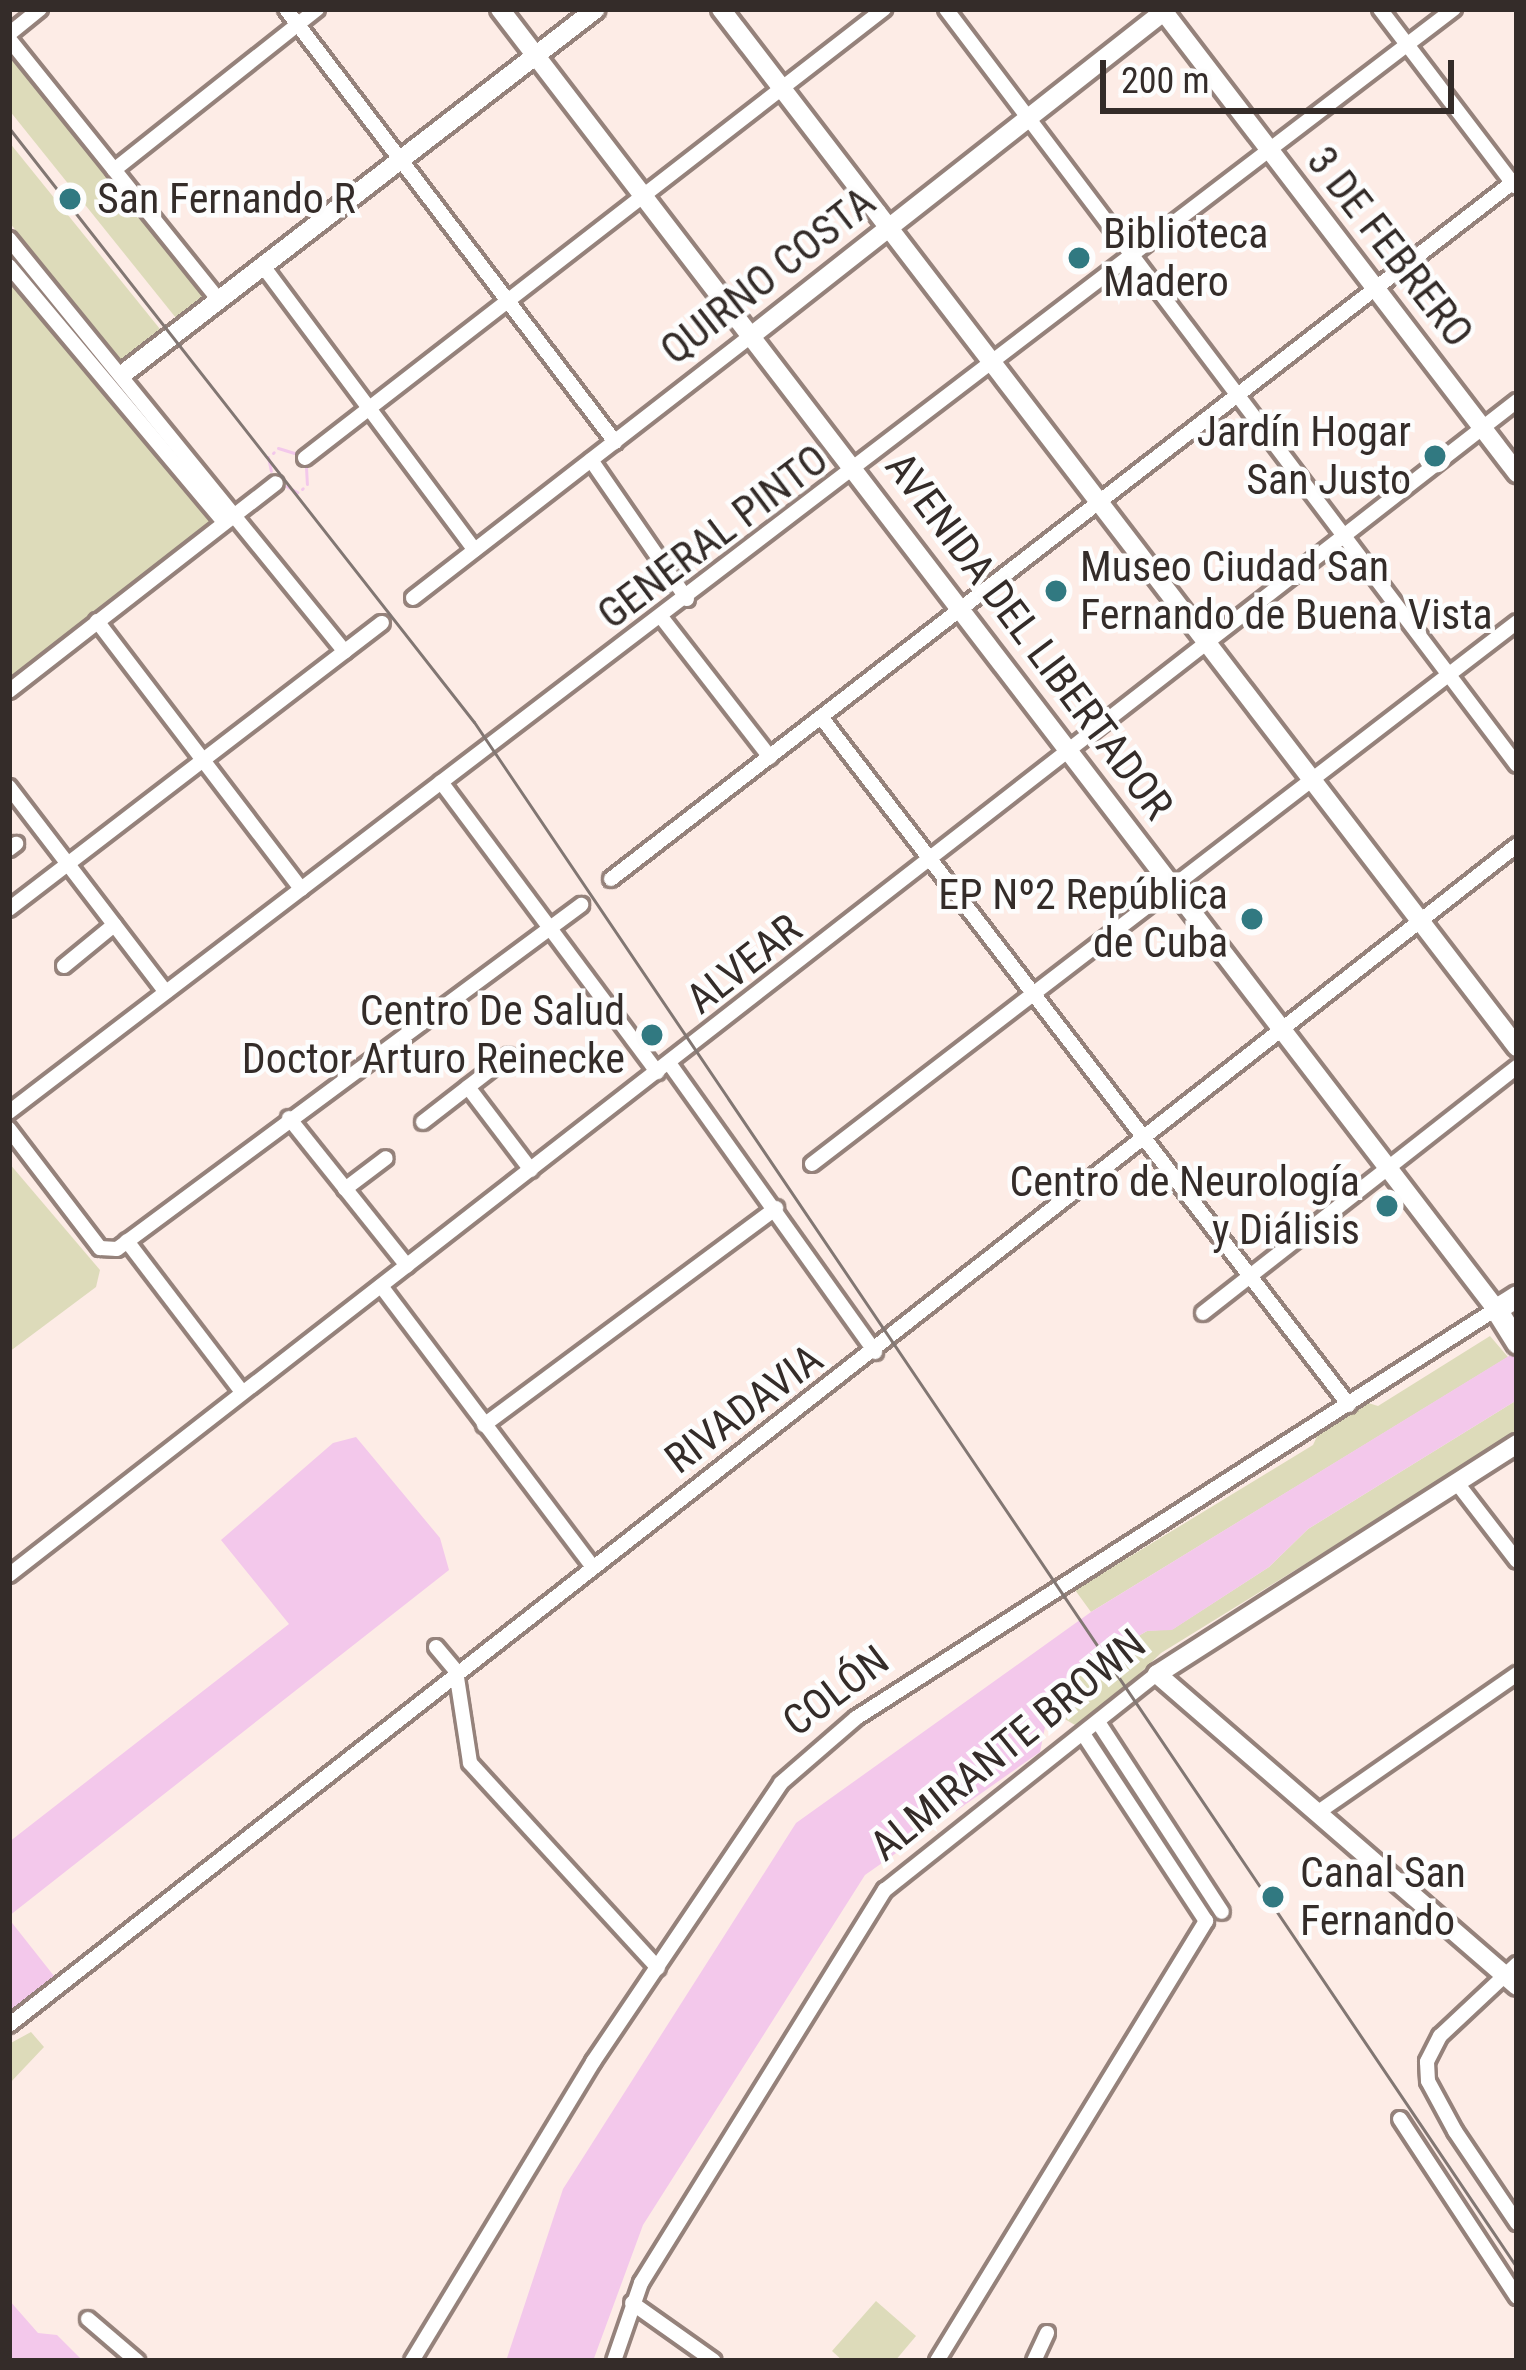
<!DOCTYPE html>
<meta charset="utf-8">
<style>
body{margin:0}
#map{position:relative;width:1526px;height:2370px;overflow:hidden;background:#fdece6;font-family:"Roboto Condensed",sans-serif}
div>[style]{position:absolute}
.green>*{inset:0;background:#dddbba}
.water>*{inset:0;background:#f3c8eb}
.stream>*{height:3px;margin:-1.5px;padding:0 1.5px;transform-origin:1.5px;border-radius:1.5px;background:#f3c8eb}
.roads{filter:drop-shadow(3px 0 #95827b) drop-shadow(-3px 0 #95827b) drop-shadow(0 3px #95827b) drop-shadow(0 -3px #95827b)}
.street>*{height:14px;margin:-7px;padding:0 7px;transform-origin:7px;border-radius:7px;background:#fff}
.secondary>*{height:18px;margin:-9px;padding:0 9px;transform-origin:9px;border-radius:9px;background:#fff}
.primary>*{height:21px;margin:-10.5px;padding:0 10.5px;transform-origin:10.5px;border-radius:10.5px;background:#fff}
.tram>*{height:3px;margin:-1.5px;padding:0 1.5px;transform-origin:1.5px;border-radius:1.5px;background:#827773}
.dots>*{width:33px;height:33px;translate:-50% -50%;box-sizing:border-box;border:6px solid #fdfdfd;border-radius:50%}
span{translate:-50% -50%;white-space:nowrap;text-align:center;line-height:1.15;-webkit-text-stroke:9px #fdfdfd;paint-order:stroke}
.poi-label{font-size:42px;color:#342c29}
.left{translate:0 -50%;text-align:left}
.right{translate:-100% -50%;text-align:right}
.street-label{font-size:42px;color:#342c29}
.frame{position:absolute;inset:0;border:12px solid #342c29;pointer-events:none}
.scale{position:absolute;left:1100px;top:60px;width:354px;height:54px;box-sizing:border-box;border:6px solid #342c29;border-top:0;padding-left:15px;font-size:36px;line-height:42px;white-space:nowrap;color:#342c29;-webkit-text-stroke:9px #fdfdfd;paint-order:stroke}
</style>
<div id="map">
<div class="green">
<div style="clip-path:polygon(9px 49px,210px 298px,180px 323px,9px 110px)"></div>
<div style="clip-path:polygon(9px 142px,164px 334px,125px 365px,9px 222px)"></div>
<div style="clip-path:polygon(9px 282px,215px 520px,9px 681px)"></div>
<div style="clip-path:polygon(9px 1163px,100px 1270px,96px 1287px,9px 1352px)"></div>
<div style="clip-path:polygon(1490px 1336px,1508px 1357px,1091px 1612px,1075px 1590px,1313px 1445px,1320px 1430px,1365px 1402px,1378px 1406px)"></div>
<div style="clip-path:polygon(1517px 1400px,1517px 1433px,1161px 1653px,1082px 1729px,1049px 1710px,1055px 1693px,1094px 1662px,1147px 1631px,1173px 1629px,1269px 1567px,1308px 1529px)"></div>
<div style="clip-path:polygon(31px 2032px,44px 2047px,9px 2084px,9px 2044px)"></div>
<div style="clip-path:polygon(876px 2301px,916px 2336px,895px 2361px,843px 2361px,832px 2351px)"></div>
</div>
<div class="water">
<div style="clip-path:polygon(1517px 1351px,1517px 1400px,1308px 1529px,1269px 1567px,1172px 1630px,1147px 1631px,1094px 1662px,1050px 1702px,1040px 1752px,865px 1875px,643px 2225px,593px 2361px,506px 2361px,563px 2189px,796px 1823px,1091px 1612px)"></div>
<div style="clip-path:polygon(356px 1437px,440px 1538px,449px 1570px,9px 1916px,9px 1842px,289px 1624px,221px 1540px,333px 1443px)"></div>
<div style="clip-path:polygon(9px 1919px,54px 1976px,9px 2014px)"></div>
<div style="clip-path:polygon(9px 2300px,38px 2333px,57px 2335px,83px 2361px,9px 2361px)"></div>
</div>
<div class="stream">
<div style="left:278px;top:448px;width:17px;rotate:17deg"></div>
<div style="left:273px;top:453px;width:1px;rotate:-45deg"></div>
<div style="left:268px;top:457px;width:14px;rotate:78deg"></div>
<div style="left:306px;top:467px;width:17px;rotate:87deg"></div>
<div style="left:286px;top:486px;width:13px;rotate:29deg"></div>
<div style="left:302px;top:489px;width:1px;rotate:-45deg"></div>
</div>
<div class="roads">
<div class="street">
<div style="left:286px;top:9px;width:544px;rotate:52.77deg"></div>
<div style="left:946px;top:9px;width:947px;rotate:52.94deg"></div>
<div style="left:1380px;top:9px;width:223px;rotate:52.7deg"></div>
<div style="left:9px;top:34px;width:40px;rotate:-39deg"></div>
<div style="left:9px;top:39px;width:335px;rotate:51.2deg"></div>
<div style="left:114px;top:170px;width:259px;rotate:-38.4deg"></div>
<div style="left:9px;top:239px;width:532px;rotate:50.87deg"></div>
<div style="left:9px;top:266px;width:334px;rotate:50deg"></div>
<div style="left:263px;top:266px;width:354px;rotate:53.3deg"></div>
<div style="left:305px;top:458px;width:733px;rotate:-37.79deg"></div>
<div style="left:591px;top:460px;width:169px;rotate:55.4deg"></div>
<div style="left:413px;top:598px;width:433px;rotate:-37.8deg"></div>
<div style="left:662px;top:618px;width:176px;rotate:52.2deg"></div>
<div style="left:97px;top:621px;width:337px;rotate:52.7deg"></div>
<div style="left:9px;top:691px;width:338px;rotate:-37.9deg"></div>
<div style="left:821px;top:717px;width:867px;rotate:52.5deg"></div>
<div style="left:441px;top:782px;width:362px;rotate:53.3deg"></div>
<div style="left:9px;top:787px;width:258px;rotate:52.6deg"></div>
<div style="left:9px;top:849px;width:9px;rotate:-36deg"></div>
<div style="left:611px;top:879px;width:1145px;rotate:-37.69deg"></div>
<div style="left:9px;top:909px;width:470px;rotate:-37.5deg"></div>
<div style="left:64px;top:966px;width:65px;rotate:-39.4deg"></div>
<div style="left:669px;top:1063px;width:355px;rotate:54.5deg"></div>
<div style="left:468px;top:1087px;width:104px;rotate:52.8deg"></div>
<div style="left:9px;top:1112px;width:1818px;rotate:-37.36deg"></div>
<div style="left:289px;top:1118px;width:189px;rotate:51.4deg"></div>
<div style="left:423px;top:1122px;width:108px;rotate:-37.8deg"></div>
<div style="left:9px;top:1129px;width:150px;rotate:52.6deg"></div>
<div style="left:100px;top:1248px;width:17px;rotate:3deg"></div>
<div style="left:117px;top:1249px;width:578px;rotate:-36.55deg"></div>
<div style="left:812px;top:1164px;width:889px;rotate:-37.55deg"></div>
<div style="left:345px;top:1189px;width:51px;rotate:-37.1deg"></div>
<div style="left:127px;top:1241px;width:190px;rotate:52.7deg"></div>
<div style="left:381px;top:1286px;width:351px;rotate:53deg"></div>
<div style="left:1203px;top:1313px;width:399px;rotate:-38.1deg"></div>
<div style="left:484px;top:1425px;width:364px;rotate:-36.6deg"></div>
<div style="left:1457px;top:1483px;width:98px;rotate:52.4deg"></div>
<div style="left:9px;top:1575px;width:1911px;rotate:-37.9deg"></div>
<div style="left:436px;top:1647px;width:31px;rotate:50deg"></div>
<div style="left:456px;top:1671px;width:93px;rotate:81.3deg"></div>
<div style="left:470px;top:1763px;width:278px;rotate:47.5deg"></div>
<div style="left:1100px;top:1725px;width:223px;rotate:56.9deg"></div>
<div style="left:1317px;top:1813px;width:244px;rotate:-34.8deg"></div>
<div style="left:1517px;top:1964px;width:105px;rotate:136.9deg"></div>
<div style="left:1440px;top:2036px;width:29px;rotate:117deg"></div>
<div style="left:1427px;top:2062px;width:19px;rotate:87deg"></div>
<div style="left:1428px;top:2081px;width:57px;rotate:61.6deg"></div>
<div style="left:1455px;top:2131px;width:111px;rotate:56deg"></div>
<div style="left:9px;top:2025px;width:1915px;rotate:-38.04deg"></div>
<div style="left:1400px;top:2119px;width:213px;rotate:56.7deg"></div>
<div style="left:632px;top:2303px;width:100px;rotate:35.3deg"></div>
<div style="left:88px;top:2319px;width:65px;rotate:40.6deg"></div>
<div style="left:412px;top:2361px;width:350px;rotate:-58.8deg"></div>
<div style="left:593px;top:2062px;width:336px;rotate:-56deg"></div>
<div style="left:781px;top:1783px;width:99px;rotate:-40.9deg"></div>
<div style="left:856px;top:1718px;width:760px;rotate:-32.58deg"></div>
<div style="left:614px;top:2361px;width:83px;rotate:-70.9deg"></div>
<div style="left:641px;top:2283px;width:463px;rotate:-58.2deg"></div>
<div style="left:885px;top:1890px;width:347px;rotate:-38.5deg"></div>
<div style="left:937px;top:2361px;width:516px;rotate:-58.56deg"></div>
<div style="left:1206px;top:1921px;width:220px;rotate:-123.3deg"></div>
<div style="left:1034px;top:2361px;width:31px;rotate:-65deg"></div>
</div>
<div class="secondary">
<div style="left:500px;top:9px;width:1638px;rotate:52.54deg"></div>
<div style="left:721px;top:9px;width:1308px;rotate:52.52deg"></div>
<div style="left:1164px;top:12px;width:581px;rotate:52.56deg"></div>
<div style="left:755px;top:333px;width:524px;rotate:-38.18deg"></div>
<div style="left:123px;top:374px;width:597px;rotate:-37.66deg"></div>
<div style="left:1517px;top:1444px;width:427px;rotate:147.4deg"></div>
<div style="left:1157px;top:1674px;width:476px;rotate:40.9deg"></div>
</div>
<div class="primary">
<div style="left:1517px;top:1296px;width:25px;rotate:148deg"></div>
<div style="left:1496px;top:1309px;width:40px;rotate:58deg"></div>
</div>
</div>
<div class="tram">
<div style="left:9px;top:128px;width:754px;rotate:51.95deg"></div>
<div style="left:474px;top:722px;width:1865px;rotate:55.99deg"></div>
</div>
<div class="dots">
<div style="left:70px;top:199px;background:#317981"></div>
<div style="left:1079px;top:258px;background:#317981"></div>
<div style="left:1435px;top:456px;background:#317981"></div>
<div style="left:1056px;top:591px;background:#317981"></div>
<div style="left:1252px;top:919px;background:#317981"></div>
<div style="left:652px;top:1035px;background:#317981"></div>
<div style="left:1387px;top:1206px;background:#317981"></div>
<div style="left:1273px;top:1897px;background:#317981"></div>
</div>
<div class="poi-label">
<span class="left" style="left:97px;top:199px">San Fernando R</span>
<span class="left" style="left:1103px;top:258px">Biblioteca<br>Madero</span>
<span class="right" style="left:1411px;top:456px">Jardín Hogar<br>San Justo</span>
<span class="left" style="left:1080px;top:591px">Museo Ciudad San<br>Fernando de Buena Vista</span>
<span class="right" style="left:1228px;top:919px">EP Nº2 República<br>de Cuba</span>
<span class="right" style="left:625px;top:1035px">Centro De Salud<br>Doctor Arturo Reinecke</span>
<span class="right" style="left:1360px;top:1206px">Centro de Neurología<br>y Diálisis</span>
<span class="left" style="left:1300px;top:1897px">Canal San<br>Fernando</span>
</div>
<div class="street-label">
<span style="left:1390px;top:247px;rotate:52deg">3 DE FEBRERO</span>
<span style="left:768px;top:276px;rotate:-38deg">QUIRNO COSTA</span>
<span style="left:713px;top:537px;rotate:-37deg">GENERAL PINTO</span>
<span style="left:1029px;top:636px;rotate:53deg">AVENIDA DEL LIBERTADOR</span>
<span style="left:744px;top:964px;rotate:-38deg">ALVEAR</span>
<span style="left:744px;top:1409px;rotate:-37deg">RIVADAVIA</span>
<span style="left:836px;top:1691px;rotate:-37deg">COLÓN</span>
<span style="left:1008px;top:1745px;rotate:-39deg">ALMIRANTE BROWN</span>
</div>
<div class="frame"></div>
<div class="scale">200 m</div>
</div>
